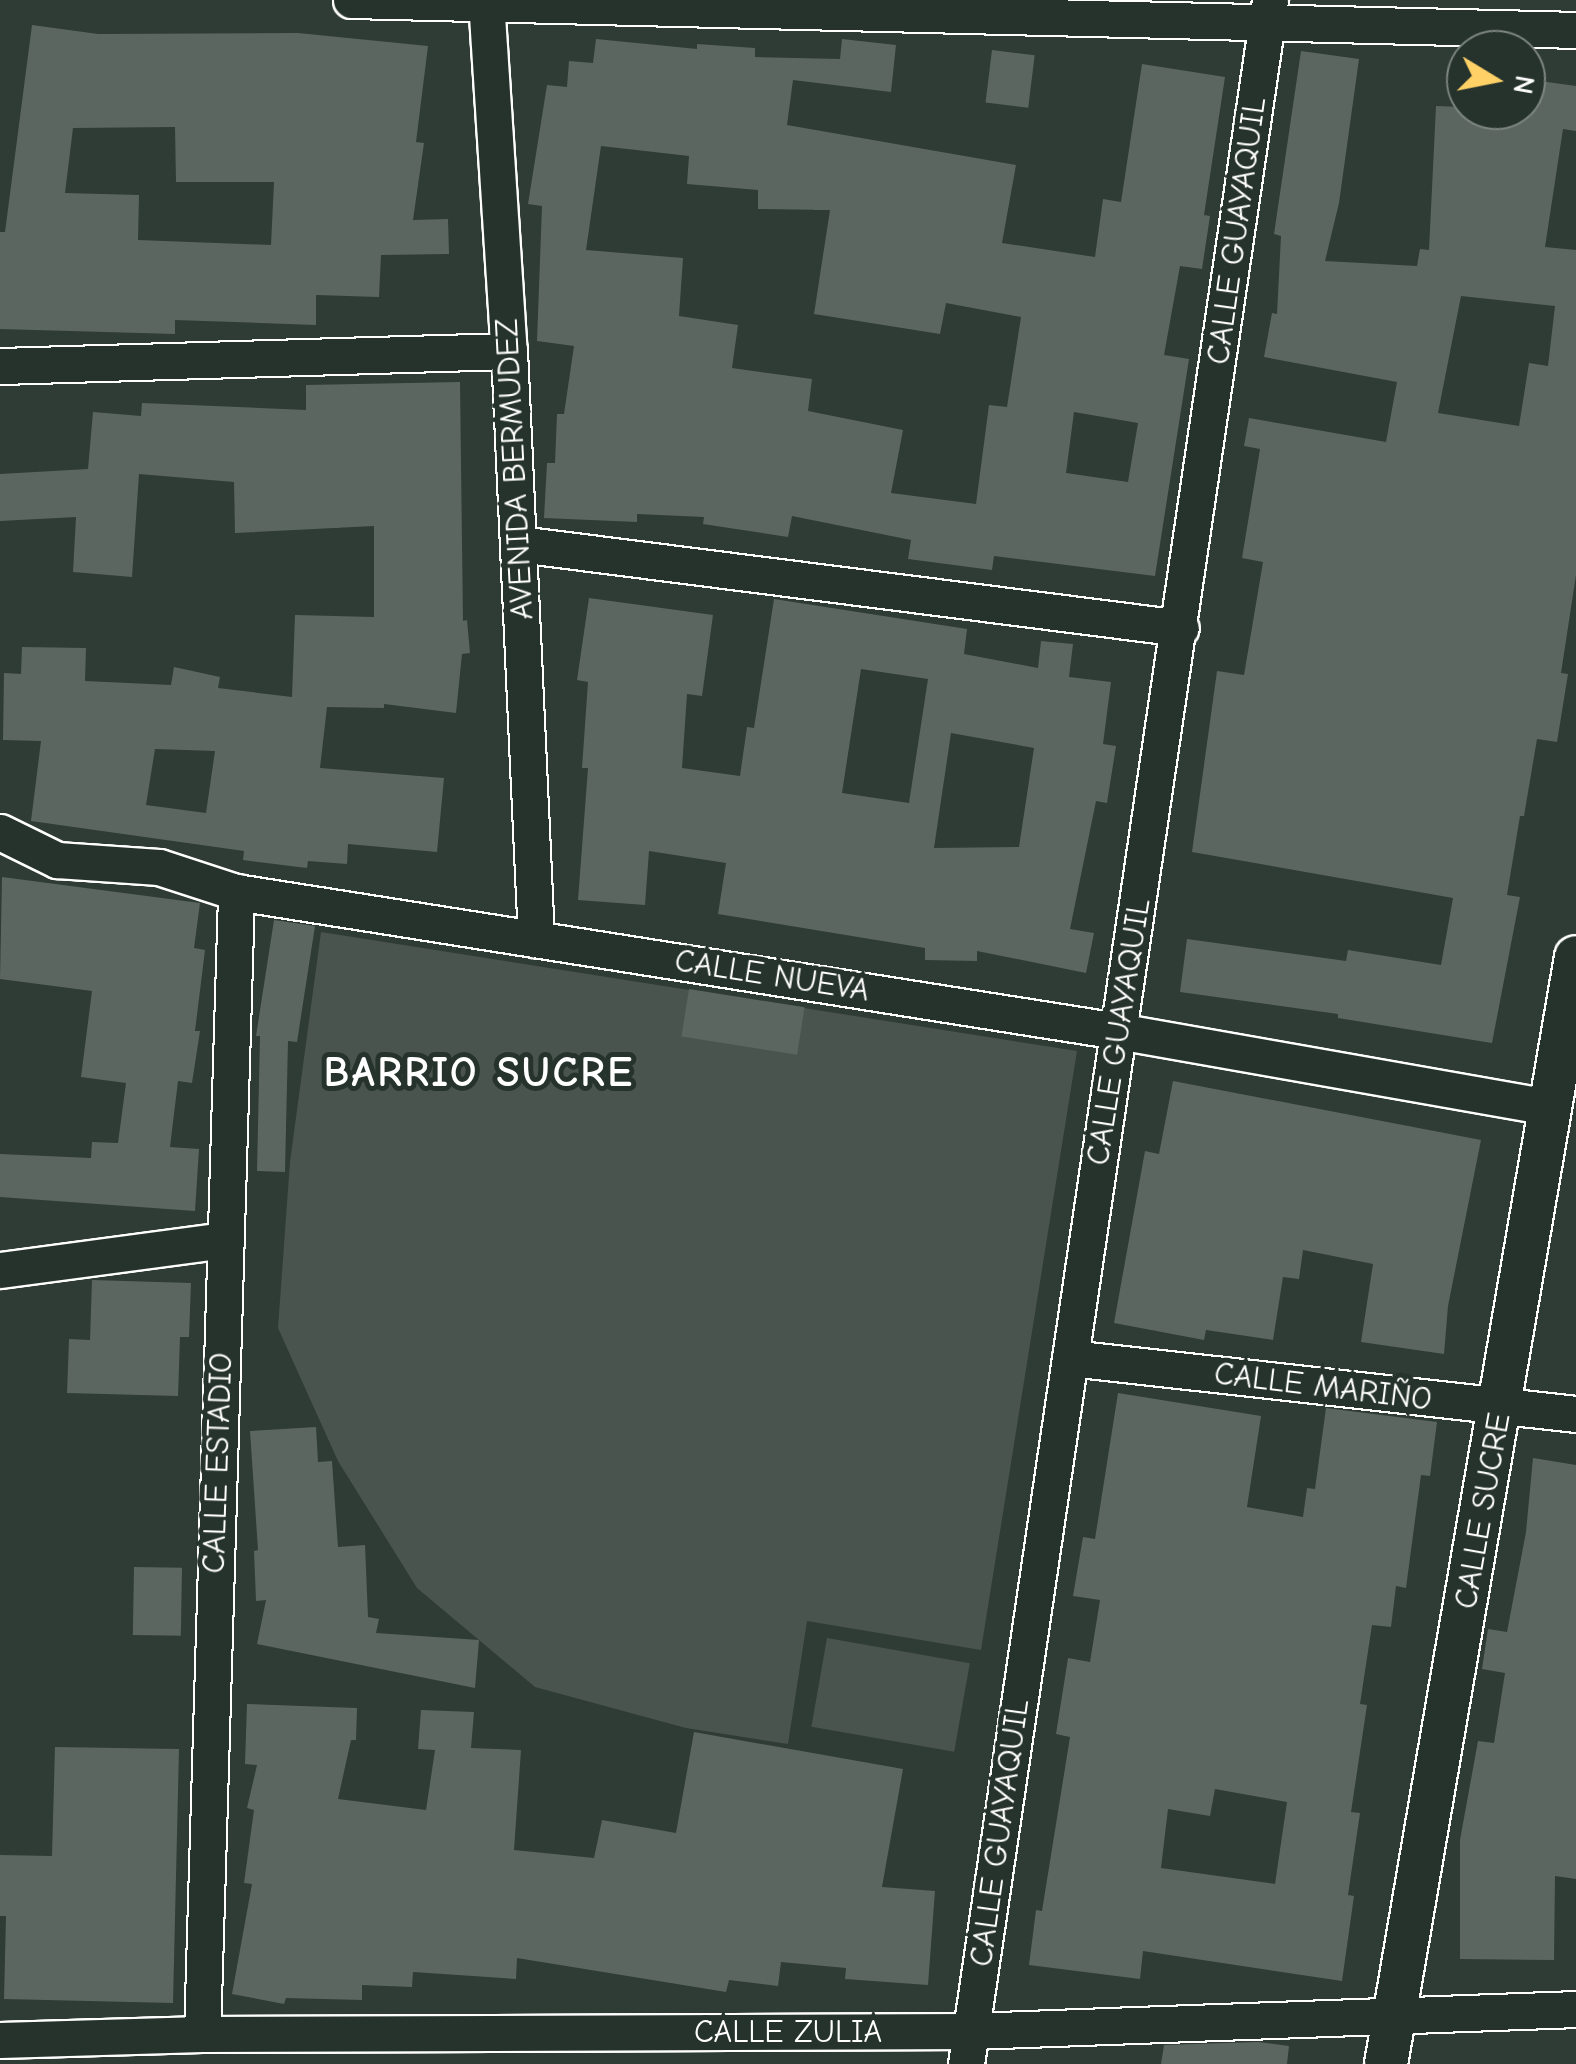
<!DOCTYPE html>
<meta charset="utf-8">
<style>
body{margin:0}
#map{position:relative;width:1576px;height:2064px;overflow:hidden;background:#2f3b35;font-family:"Comic Neue",sans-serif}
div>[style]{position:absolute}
.green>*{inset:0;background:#4a544f;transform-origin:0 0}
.building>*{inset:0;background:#5b6661;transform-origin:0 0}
.roads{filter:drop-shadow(2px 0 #fff) drop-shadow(-2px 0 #fff) drop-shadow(0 2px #fff) drop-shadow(0 -2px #fff)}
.minor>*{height:35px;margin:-17.5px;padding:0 17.5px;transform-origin:17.5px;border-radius:17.5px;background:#26332d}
.tertiary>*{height:42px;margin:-21px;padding:0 21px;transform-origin:21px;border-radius:21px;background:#26332d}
span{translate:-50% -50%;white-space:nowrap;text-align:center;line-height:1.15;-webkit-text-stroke:10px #26332d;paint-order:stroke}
.street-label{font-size:32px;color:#fff}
.district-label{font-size:42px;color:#fff;font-weight:700;letter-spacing:2.5px}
.north{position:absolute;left:1446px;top:30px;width:100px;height:100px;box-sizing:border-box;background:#26332d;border:2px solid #7d8581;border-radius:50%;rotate:100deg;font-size:28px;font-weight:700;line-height:40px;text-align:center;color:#fff}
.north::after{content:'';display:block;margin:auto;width:35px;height:45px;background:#ffd166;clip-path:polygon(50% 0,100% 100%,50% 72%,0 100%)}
</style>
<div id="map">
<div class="green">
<div style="clip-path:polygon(321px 932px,1077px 1051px,981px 1650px,807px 1621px,788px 1744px,686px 1728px,535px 1687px,417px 1588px,338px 1461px,278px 1328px,290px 1162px)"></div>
<div style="left:827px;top:1638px;width:145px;height:90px;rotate:10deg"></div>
</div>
<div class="building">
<div style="clip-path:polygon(evenodd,32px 25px,98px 34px,298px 33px,428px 46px,416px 142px,424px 143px,413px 220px,448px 219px,449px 254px,381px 255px,379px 297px,316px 295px,316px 325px,175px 320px,175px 334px,0 329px,0 232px,5px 232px,32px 25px,175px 127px,176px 182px,274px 182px,271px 245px,138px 240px,139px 195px,65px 193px,73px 128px,175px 127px)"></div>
<div style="clip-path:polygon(evenodd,596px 39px,697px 49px,697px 44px,755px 48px,755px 57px,840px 59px,842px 39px,896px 45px,891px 92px,793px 80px,787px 125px,1016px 165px,1002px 243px,1095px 257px,1103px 199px,1121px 202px,1142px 64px,1225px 77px,1204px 215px,1210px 216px,1202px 269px,1180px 266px,1164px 355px,1189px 359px,1155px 576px,994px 556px,992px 570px,908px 559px,911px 540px,792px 516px,788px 537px,703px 524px,704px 517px,637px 514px,637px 522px,544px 518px,547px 463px,555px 463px,557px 414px,564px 414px,574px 346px,537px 341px,542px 206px,528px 204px,547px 85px,567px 87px,569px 61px,593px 63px,596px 39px,601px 146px,689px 156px,687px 184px,758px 190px,758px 209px,830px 210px,814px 314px,940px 334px,946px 303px,1021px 317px,1007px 407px,989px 405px,976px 504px,891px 493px,903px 430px,808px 411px,812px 379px,732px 368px,738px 325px,679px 316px,683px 258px,586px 250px,601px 146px,596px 39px,1074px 412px,1138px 423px,1128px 482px,1066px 473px,1074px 412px)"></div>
<div style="left:992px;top:50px;width:43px;height:53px;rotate:7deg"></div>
<div style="clip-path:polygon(evenodd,1301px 51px,1359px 59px,1339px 203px,1325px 261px,1417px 266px,1420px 249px,1429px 250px,1436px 106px,1536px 110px,1540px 81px,1576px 86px,1576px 131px,1563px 129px,1545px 247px,1576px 250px,1576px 575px,1561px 673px,1568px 674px,1557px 742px,1537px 739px,1524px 816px,1520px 816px,1507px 895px,1520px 897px,1492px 1043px,1338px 1018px,1338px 1014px,1180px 992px,1187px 939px,1346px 961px,1348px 950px,1441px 965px,1453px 898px,1192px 852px,1217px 671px,1244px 675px,1263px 562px,1242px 558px,1260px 449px,1244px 446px,1249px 418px,1386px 442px,1397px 382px,1264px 357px,1272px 313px,1277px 314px,1281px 236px,1274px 234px,1301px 51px,1461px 296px,1555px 306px,1548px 366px,1529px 363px,1519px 426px,1438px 413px,1461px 296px)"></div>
<div style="clip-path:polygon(evenodd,460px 382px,463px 621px,467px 620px,470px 653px,462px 654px,456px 713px,384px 704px,384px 708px,327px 707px,320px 768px,444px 778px,437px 852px,348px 844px,347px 864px,308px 861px,307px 868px,243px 860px,244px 851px,31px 821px,41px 741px,3px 740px,4px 673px,21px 674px,22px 647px,86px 648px,85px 681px,171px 685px,174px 667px,220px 677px,218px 688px,292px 697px,295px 615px,374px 617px,374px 526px,235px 533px,234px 482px,139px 474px,132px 577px,73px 572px,76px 517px,0 521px,0 474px,88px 469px,93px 412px,141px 416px,142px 403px,306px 410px,306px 385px,460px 382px,155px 749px,215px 751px,206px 813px,146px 805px,155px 749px)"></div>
<div style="clip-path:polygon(evenodd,589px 598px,713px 615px,702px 696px,687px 694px,682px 768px,740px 776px,747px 727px,754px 728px,774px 599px,967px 629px,964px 654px,1038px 668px,1041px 641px,1073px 644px,1069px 677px,1111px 682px,1103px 744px,1116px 746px,1107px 803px,1096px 801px,1070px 929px,1094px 933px,1086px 973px,977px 951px,977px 961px,925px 960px,925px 948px,718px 914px,726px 863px,649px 851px,645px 905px,578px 900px,588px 768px,582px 768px,588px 682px,577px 680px,589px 598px,861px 669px,928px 679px,909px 803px,842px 793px,861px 669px,589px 598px,951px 733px,1034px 748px,1019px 847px,934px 848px,951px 733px)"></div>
<div style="clip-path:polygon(2px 877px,200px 903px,194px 948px,205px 950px,195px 1031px,200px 1031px,192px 1083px,178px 1081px,170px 1147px,199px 1149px,195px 1211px,0 1197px,0 1154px,91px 1158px,92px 1142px,118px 1143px,126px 1083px,81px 1077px,92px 991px,0 979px)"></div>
<div style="clip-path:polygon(274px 920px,315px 926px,297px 1042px,288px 1041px,285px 1172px,257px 1171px,260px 1036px,256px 1036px)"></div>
<div style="left:689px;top:989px;width:117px;height:48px;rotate:9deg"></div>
<div style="clip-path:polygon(1173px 1081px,1481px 1140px,1448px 1306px,1444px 1354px,1361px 1342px,1373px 1264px,1303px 1250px,1299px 1279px,1283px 1277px,1273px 1340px,1206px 1330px,1204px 1340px,1114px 1323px,1145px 1151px,1159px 1154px)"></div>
<div style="clip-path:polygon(92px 1280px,191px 1283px,189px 1337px,180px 1337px,178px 1396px,67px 1393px,69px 1339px,90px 1340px)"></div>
<div style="clip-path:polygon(evenodd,1118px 1393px,1261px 1416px,1247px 1507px,1303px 1517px,1307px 1488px,1315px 1489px,1326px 1408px,1437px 1422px,1430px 1476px,1421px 1475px,1406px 1588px,1396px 1586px,1391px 1627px,1372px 1625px,1360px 1704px,1367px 1705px,1351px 1812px,1360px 1813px,1348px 1895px,1354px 1896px,1342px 1981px,1143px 1951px,1140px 1979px,1029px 1965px,1036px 1910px,1042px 1911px,1070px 1737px,1056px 1734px,1068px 1658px,1090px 1662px,1100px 1600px,1073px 1596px,1083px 1537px,1095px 1539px,1118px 1393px,1215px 1789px,1287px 1802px,1275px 1884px,1161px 1868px,1168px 1809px,1210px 1816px,1215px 1789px)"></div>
<div style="clip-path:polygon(316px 1427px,318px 1462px,332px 1461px,338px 1547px,365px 1545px,368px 1617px,379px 1619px,376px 1633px,479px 1640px,475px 1688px,257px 1644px,266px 1600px,256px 1601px,254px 1551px,258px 1550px,250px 1431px)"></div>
<div style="clip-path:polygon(1533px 1458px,1576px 1465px,1576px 1879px,1555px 1876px,1554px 1960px,1460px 1959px,1460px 1840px,1478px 1741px,1494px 1743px,1505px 1673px,1482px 1669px,1488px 1629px,1507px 1632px,1526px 1532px)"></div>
<div style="left:134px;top:1567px;width:48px;height:68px;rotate:1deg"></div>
<div style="clip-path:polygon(247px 1704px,357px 1708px,356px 1740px,351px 1740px,338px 1799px,426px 1810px,435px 1750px,418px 1749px,421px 1710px,474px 1712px,471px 1748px,521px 1750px,514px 1850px,594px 1858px,602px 1820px,676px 1833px,694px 1732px,903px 1769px,882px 1887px,935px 1891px,928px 1985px,845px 1979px,846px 1968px,781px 1962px,778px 1986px,729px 1980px,726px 1992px,517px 1958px,516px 1979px,413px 1972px,412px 1987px,362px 1985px,362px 2000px,286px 1998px,284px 2004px,232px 1994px,252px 1884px,244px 1883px,254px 1810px,247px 1808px,257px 1765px,245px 1764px)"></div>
<div style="clip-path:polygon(55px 1747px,179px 1749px,173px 2003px,4px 1999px,6px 1916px,0 1916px,0 1855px,52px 1856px)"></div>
<div style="clip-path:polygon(1258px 2042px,1289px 2046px,1287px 2064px,1161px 2064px,1164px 2045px)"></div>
</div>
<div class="roads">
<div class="minor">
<div style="left:351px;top:0;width:1225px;rotate:1.4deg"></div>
<div style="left:486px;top:0;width:352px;rotate:86.3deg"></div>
<div style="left:509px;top:351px;width:589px;rotate:87.37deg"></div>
<div style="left:0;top:366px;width:509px;rotate:-1.69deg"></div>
<div style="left:519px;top:544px;width:667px;rotate:7.23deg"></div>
<div style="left:0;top:832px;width:64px;rotate:26.2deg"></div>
<div style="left:57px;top:860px;width:102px;rotate:3.9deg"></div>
<div style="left:159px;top:867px;width:81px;rotate:18deg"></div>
<div style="left:236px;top:892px;width:893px;rotate:8.96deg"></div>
<div style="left:1118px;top:1031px;width:440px;rotate:10deg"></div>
<div style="left:0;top:1270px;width:227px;rotate:-7.6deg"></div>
<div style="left:1070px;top:1358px;width:509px;rotate:6.32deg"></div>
<div style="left:202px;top:2034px;width:1143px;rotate:-88.29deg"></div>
<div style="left:0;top:2040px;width:202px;rotate:-1.7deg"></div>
<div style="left:202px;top:2034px;width:769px;rotate:-0.22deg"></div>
<div style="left:971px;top:2031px;width:605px;rotate:-2.08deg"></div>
<div style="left:966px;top:2064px;width:2086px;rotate:-81.62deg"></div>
</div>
<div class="tertiary">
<div style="left:1386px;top:2064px;width:1123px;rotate:-80.26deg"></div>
</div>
</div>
<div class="street-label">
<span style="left:1237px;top:231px;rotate:-82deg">CALLE GUAYAQUIL</span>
<span style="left:515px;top:469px;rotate:-93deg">AVENIDA BERMUDEZ</span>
<span style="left:772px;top:976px;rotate:9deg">CALLE NUEVA</span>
<span style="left:1119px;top:1032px;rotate:-81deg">CALLE GUAYAQUIL</span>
<span style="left:1323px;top:1387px;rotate:7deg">CALLE MARIÑO</span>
<span style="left:218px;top:1463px;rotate:-88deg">CALLE ESTADIO</span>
<span style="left:1483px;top:1511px;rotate:-80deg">CALLE SUCRE</span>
<span style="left:1000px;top:1833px;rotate:-82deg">CALLE GUAYAQUIL</span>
<span style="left:788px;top:2032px">CALLE ZULIA</span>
</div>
<div class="district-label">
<span style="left:479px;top:1073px">BARRIO SUCRE</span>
</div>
<div class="north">N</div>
</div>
